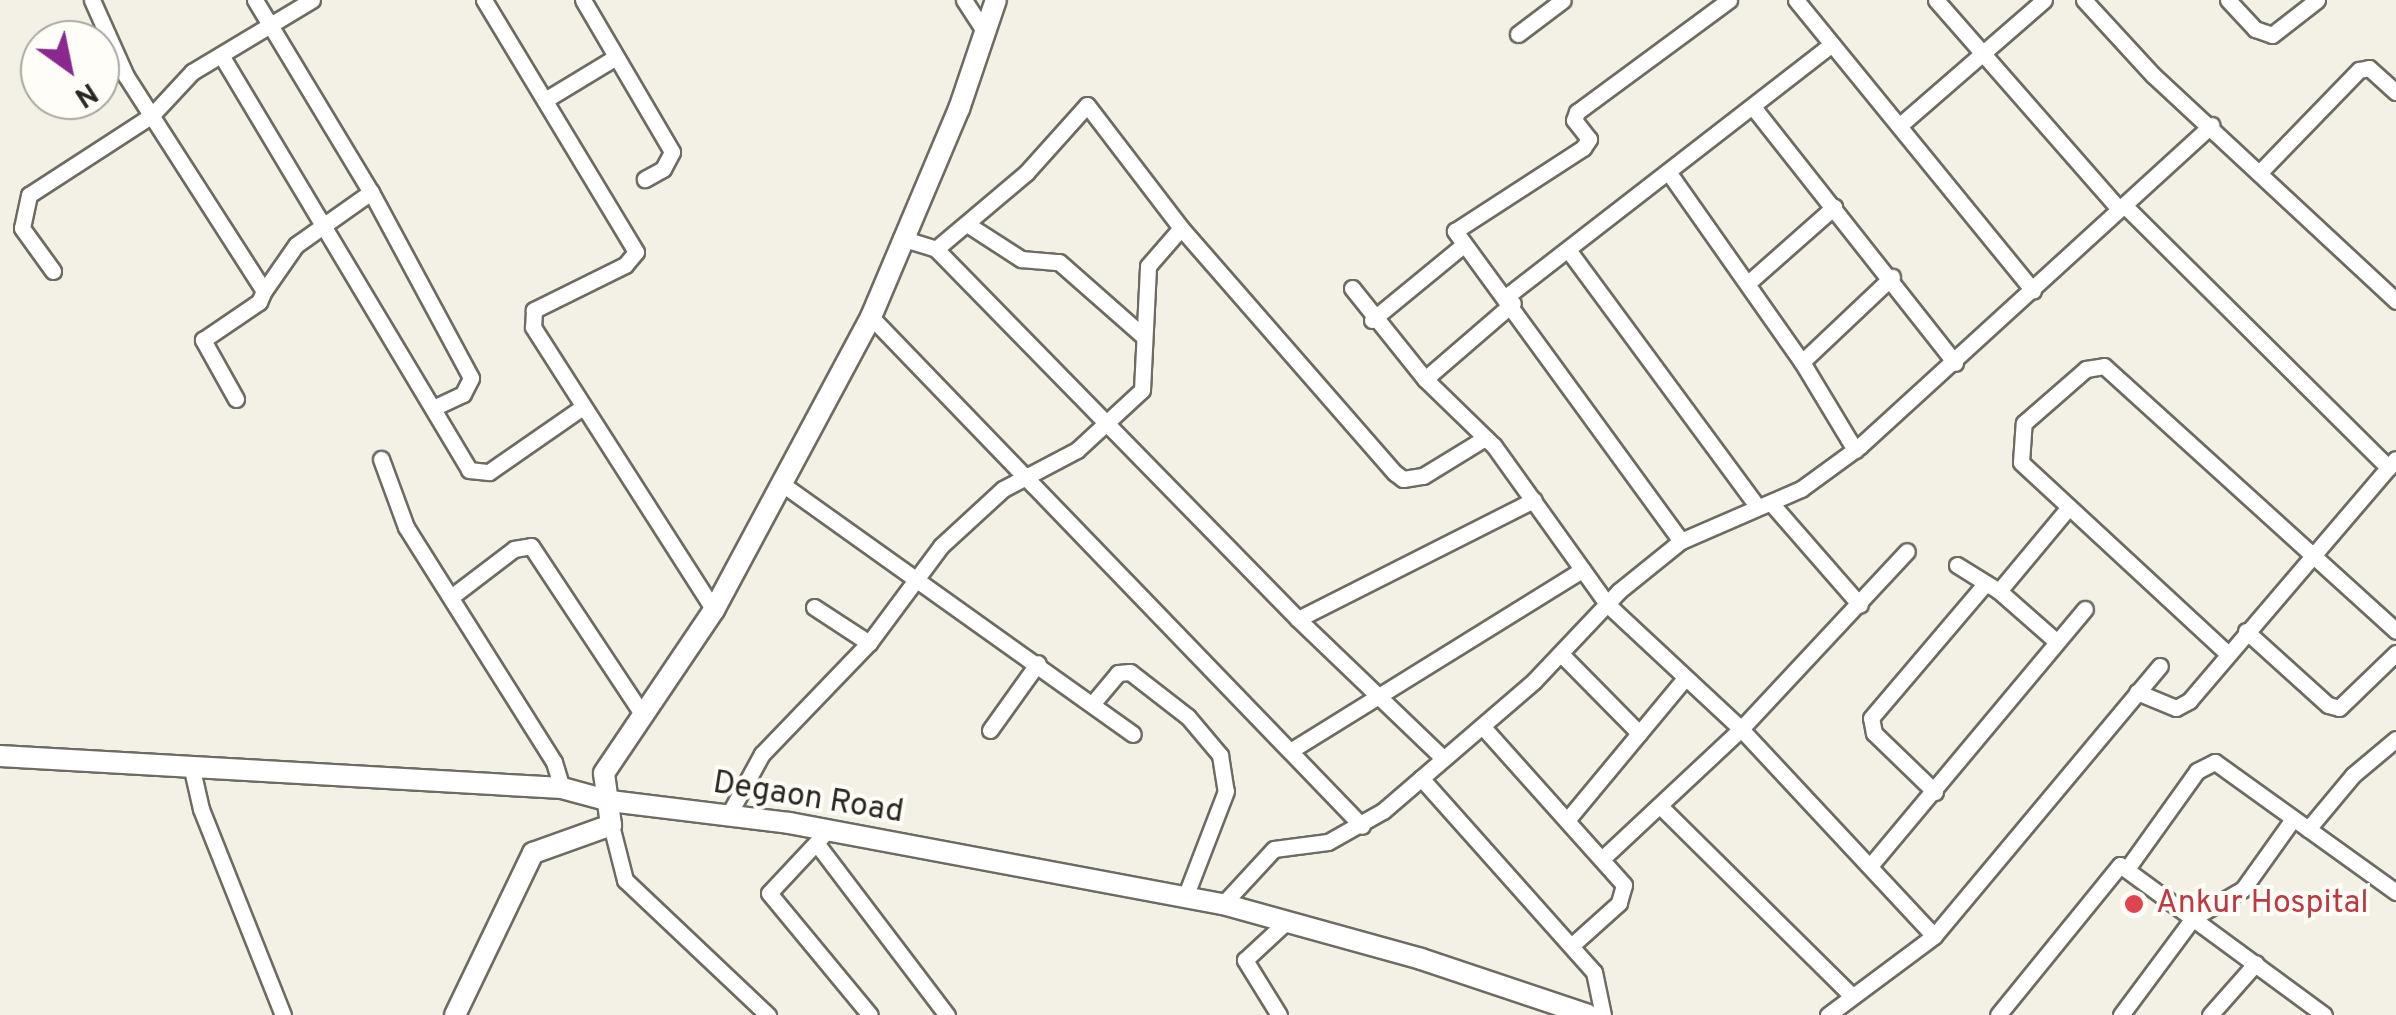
<!DOCTYPE html>
<style>
body{margin:0}
#map{position:relative;width:2396px;height:1015px;overflow:hidden;background:#f3f0e5;font-family:Overpass,sans-serif}
div>[style]{position:absolute}
.roads{filter:drop-shadow(2px 0 #6d6b62) drop-shadow(-2px 0 #6d6b62) drop-shadow(0 2px #6d6b62) drop-shadow(0 -2px #6d6b62)}
.street>*{height:15px;margin:-7.5px;padding:0 7.5px;transform-origin:7.5px;border-radius:7.5px;background:#fff}
.secondary>*{height:20px;margin:-10px;padding:0 10px;transform-origin:10px;border-radius:10px;background:#fff}
.dots>*{width:28px;height:28px;translate:-50% -50%;box-sizing:border-box;border:5px solid #fffdf7;border-radius:50%}
span{translate:-50% -50%;white-space:nowrap;text-align:center;line-height:1.15;-webkit-text-stroke:8px #fffdf7;paint-order:stroke}
.street-label{font-size:32px;color:#282723}
.health-label{font-size:32px;color:#be3a42}
.left{translate:0 -50%;text-align:left}
.north{position:absolute;left:20px;top:20px;width:100px;height:100px;box-sizing:border-box;background:#fffdf7;border:2px solid #a9a7a2;border-radius:50%;rotate:147deg;font-size:28px;font-weight:700;line-height:40px;text-align:center;color:#282723}
.north::after{content:'';display:block;margin:auto;width:35px;height:45px;background:#8b2890;clip-path:polygon(50% 0,100% 100%,50% 72%,0 100%)}
</style>
<div id="map">
<div class="roads">
<div class="street">
<div style="left:92px;top:0;width:83px;rotate:65.9deg"></div>
<div style="left:126px;top:76px;width:255px;rotate:57.3deg"></div>
<div style="left:264px;top:291px;width:56px;rotate:-55.2deg"></div>
<div style="left:296px;top:245px;width:92px;rotate:-35.2deg"></div>
<div style="left:255px;top:0;width:224px;rotate:58.9deg"></div>
<div style="left:371px;top:192px;width:211px;rotate:61.7deg"></div>
<div style="left:471px;top:378px;width:18px;rotate:117deg"></div>
<div style="left:463px;top:394px;width:33px;rotate:155deg"></div>
<div style="left:484px;top:0;width:294px;rotate:58.9deg"></div>
<div style="left:636px;top:252px;width:17px;rotate:130deg"></div>
<div style="left:625px;top:265px;width:102px;rotate:153.7deg"></div>
<div style="left:534px;top:310px;width:17px;rotate:93deg"></div>
<div style="left:533px;top:327px;width:336px;rotate:57.4deg"></div>
<div style="left:583px;top:0;width:176px;rotate:59.6deg"></div>
<div style="left:672px;top:152px;width:19px;rotate:118deg"></div>
<div style="left:663px;top:169px;width:21px;rotate:151deg"></div>
<div style="left:964px;top:0;width:38px;rotate:57deg"></div>
<div style="left:1796px;top:0;width:375px;rotate:50.8deg"></div>
<div style="left:1936px;top:0;width:278px;rotate:48.8deg"></div>
<div style="left:2084px;top:0;width:102px;rotate:47.4deg"></div>
<div style="left:2153px;top:75px;width:332px;rotate:42.9deg"></div>
<div style="left:2228px;top:0;width:40px;rotate:47deg"></div>
<div style="left:2255px;top:29px;width:18px;rotate:19deg"></div>
<div style="left:2272px;top:35px;width:57px;rotate:-37.9deg"></div>
<div style="left:1518px;top:34px;width:56px;rotate:-37.1deg"></div>
<div style="left:221px;top:55px;width:483px;rotate:59.1deg"></div>
<div style="left:469px;top:470px;width:20px;rotate:6deg"></div>
<div style="left:489px;top:472px;width:112px;rotate:-34.8deg"></div>
<div style="left:545px;top:100px;width:83px;rotate:-31.2deg"></div>
<div style="left:1753px;top:107px;width:326px;rotate:51.7deg"></div>
<div style="left:1899px;top:126px;width:192px;rotate:-41deg"></div>
<div style="left:2261px;top:171px;width:141px;rotate:-45.9deg"></div>
<div style="left:2359px;top:70px;width:10px;rotate:-11deg"></div>
<div style="left:2369px;top:68px;width:36px;rotate:42deg"></div>
<div style="left:1669px;top:173px;width:231px;rotate:54.9deg"></div>
<div style="left:1802px;top:362px;width:103px;rotate:58.9deg"></div>
<div style="left:2124px;top:205px;width:373px;rotate:44.8deg"></div>
<div style="left:970px;top:226px;width:61px;rotate:32.9deg"></div>
<div style="left:1021px;top:259px;width:38px;rotate:5deg"></div>
<div style="left:1059px;top:262px;width:113px;rotate:41.4deg"></div>
<div style="left:901px;top:238px;width:37px;rotate:17deg"></div>
<div style="left:936px;top:249px;width:518px;rotate:45.63deg"></div>
<div style="left:1298px;top:619px;width:264px;rotate:-26.8deg"></div>
<div style="left:936px;top:249px;width:118px;rotate:-40.2deg"></div>
<div style="left:1026px;top:173px;width:91px;rotate:-48.1deg"></div>
<div style="left:1087px;top:105px;width:155px;rotate:52.6deg"></div>
<div style="left:1181px;top:228px;width:325px;rotate:48.9deg"></div>
<div style="left:1395px;top:473px;width:10px;rotate:37deg"></div>
<div style="left:1403px;top:479px;width:20px;rotate:-9deg"></div>
<div style="left:1423px;top:476px;width:73px;rotate:-31.5deg"></div>
<div style="left:1569px;top:251px;width:315px;rotate:53.6deg"></div>
<div style="left:53px;top:271px;width:53px;rotate:-125.8deg"></div>
<div style="left:22px;top:228px;width:34px;rotate:-78deg"></div>
<div style="left:29px;top:195px;width:147px;rotate:-33deg"></div>
<div style="left:152px;top:115px;width:59px;rotate:-47.1deg"></div>
<div style="left:192px;top:72px;width:140px;rotate:-31deg"></div>
<div style="left:1748px;top:283px;width:115px;rotate:-41.5deg"></div>
<div style="left:1352px;top:288px;width:117px;rotate:51.3deg"></div>
<div style="left:1425px;top:379px;width:96px;rotate:44.2deg"></div>
<div style="left:1494px;top:446px;width:194px;rotate:54.4deg"></div>
<div style="left:1607px;top:604px;width:183px;rotate:43deg"></div>
<div style="left:1741px;top:729px;width:283px;rotate:47deg"></div>
<div style="left:1507px;top:296px;width:411px;rotate:-37.8deg"></div>
<div style="left:871px;top:317px;width:707px;rotate:46.03deg"></div>
<div style="left:1372px;top:320px;width:117px;rotate:-39.4deg"></div>
<div style="left:1802px;top:362px;width:124px;rotate:-43.4deg"></div>
<div style="left:1425px;top:379px;width:116px;rotate:-40.8deg"></div>
<div style="left:236px;top:399px;width:68px;rotate:-119.2deg"></div>
<div style="left:203px;top:340px;width:68px;rotate:-34.2deg"></div>
<div style="left:259px;top:302px;width:12px;rotate:-66deg"></div>
<div style="left:381px;top:459px;width:72px;rotate:69.8deg"></div>
<div style="left:406px;top:527px;width:278px;rotate:57.8deg"></div>
<div style="left:554px;top:762px;width:27px;rotate:73deg"></div>
<div style="left:785px;top:486px;width:427px;rotate:35.5deg"></div>
<div style="left:1771px;top:503px;width:135px;rotate:48.9deg"></div>
<div style="left:1681px;top:541px;width:384px;rotate:-126.1deg"></div>
<div style="left:1455px;top:231px;width:153px;rotate:-33deg"></div>
<div style="left:1583px;top:148px;width:11px;rotate:-56deg"></div>
<div style="left:1589px;top:139px;width:24px;rotate:-128deg"></div>
<div style="left:1574px;top:120px;width:9px;rotate:-69deg"></div>
<div style="left:1577px;top:112px;width:189px;rotate:-36.4deg"></div>
<div style="left:1957px;top:565px;width:49px;rotate:31.8deg"></div>
<div style="left:1999px;top:591px;width:77px;rotate:41.3deg"></div>
<div style="left:1999px;top:591px;width:109px;rotate:-50.2deg"></div>
<div style="left:451px;top:597px;width:79px;rotate:-37.3deg"></div>
<div style="left:514px;top:549px;width:17px;rotate:-10deg"></div>
<div style="left:531px;top:546px;width:201px;rotate:56.5deg"></div>
<div style="left:814px;top:607px;width:66px;rotate:33.2deg"></div>
<div style="left:1298px;top:619px;width:201px;rotate:43.8deg"></div>
<div style="left:2246px;top:631px;width:110px;rotate:42.1deg"></div>
<div style="left:2328px;top:705px;width:11px;rotate:15deg"></div>
<div style="left:2339px;top:708px;width:79px;rotate:-44deg"></div>
<div style="left:2228px;top:654px;width:282px;rotate:-137.2deg"></div>
<div style="left:2021px;top:462px;width:39px;rotate:-86deg"></div>
<div style="left:2024px;top:423px;width:82px;rotate:-41.1deg"></div>
<div style="left:2086px;top:369px;width:18px;rotate:-9deg"></div>
<div style="left:2104px;top:366px;width:394px;rotate:42.2deg"></div>
<div style="left:1562px;top:655px;width:110px;rotate:45.4deg"></div>
<div style="left:2137px;top:692px;width:42px;rotate:22.3deg"></div>
<div style="left:2176px;top:708px;width:15px;rotate:-28deg"></div>
<div style="left:2189px;top:701px;width:318px;rotate:-49.5deg"></div>
<div style="left:1093px;top:703px;width:39px;rotate:-50deg"></div>
<div style="left:1118px;top:673px;width:12px;rotate:-5deg"></div>
<div style="left:1130px;top:672px;width:73px;rotate:37.8deg"></div>
<div style="left:1188px;top:717px;width:50px;rotate:49.9deg"></div>
<div style="left:1220px;top:755px;width:36px;rotate:81deg"></div>
<div style="left:1226px;top:791px;width:114px;rotate:111.1deg"></div>
<div style="left:1482px;top:726px;width:213px;rotate:48.2deg"></div>
<div style="left:1624px;top:885px;width:19px;rotate:106deg"></div>
<div style="left:1619px;top:903px;width:64px;rotate:138.1deg"></div>
<div style="left:990px;top:730px;width:82px;rotate:-54.4deg"></div>
<div style="left:1290px;top:751px;width:344px;rotate:-31.8deg"></div>
<div style="left:191px;top:765px;width:45px;rotate:77.2deg"></div>
<div style="left:201px;top:809px;width:222px;rotate:68.3deg"></div>
<div style="left:1421px;top:778px;width:260px;rotate:48.3deg"></div>
<div style="left:1594px;top:972px;width:44px;rotate:78.2deg"></div>
<div style="left:1935px;top:792px;width:85px;rotate:-136deg"></div>
<div style="left:1874px;top:733px;width:15px;rotate:-101deg"></div>
<div style="left:1871px;top:718px;width:177px;rotate:-49.6deg"></div>
<div style="left:1660px;top:806px;width:270px;rotate:44.7deg"></div>
<div style="left:728px;top:816px;width:71px;rotate:-61.3deg"></div>
<div style="left:762px;top:754px;width:154px;rotate:-46.1deg"></div>
<div style="left:869px;top:643px;width:121px;rotate:-53.4deg"></div>
<div style="left:941px;top:546px;width:84px;rotate:-42.6deg"></div>
<div style="left:1003px;top:489px;width:84px;rotate:-27.8deg"></div>
<div style="left:1077px;top:450px;width:88px;rotate:-42.7deg"></div>
<div style="left:1142px;top:390px;width:124px;rotate:-87.2deg"></div>
<div style="left:1148px;top:266px;width:50px;rotate:-49deg"></div>
<div style="left:1568px;top:819px;width:183px;rotate:-50.3deg"></div>
<div style="left:611px;top:825px;width:57px;rotate:75.7deg"></div>
<div style="left:625px;top:880px;width:197px;rotate:43.4deg"></div>
<div style="left:2308px;top:829px;width:70px;rotate:-50.2deg"></div>
<div style="left:2353px;top:775px;width:56px;rotate:-39.9deg"></div>
<div style="left:828px;top:830px;width:86px;rotate:133.1deg"></div>
<div style="left:769px;top:893px;width:158px;rotate:50.4deg"></div>
<div style="left:817px;top:844px;width:215px;rotate:52.8deg"></div>
<div style="left:1604px;top:857px;width:187px;rotate:-43.1deg"></div>
<div style="left:1741px;top:729px;width:243px;rotate:-47deg"></div>
<div style="left:1870px;top:866px;width:335px;rotate:-50.1deg"></div>
<div style="left:2129px;top:866px;width:117px;rotate:-54.4deg"></div>
<div style="left:2197px;top:771px;width:20px;rotate:-27deg"></div>
<div style="left:2215px;top:762px;width:223px;rotate:35.7deg"></div>
<div style="left:1223px;top:904px;width:75px;rotate:-47.2deg"></div>
<div style="left:1274px;top:849px;width:54px;rotate:-7.4deg"></div>
<div style="left:1328px;top:842px;width:63px;rotate:-29.4deg"></div>
<div style="left:1383px;top:811px;width:199px;rotate:-40.7deg"></div>
<div style="left:1534px;top:681px;width:124px;rotate:-46.6deg"></div>
<div style="left:1619px;top:591px;width:80px;rotate:-38.9deg"></div>
<div style="left:1681px;top:541px;width:131px;rotate:-23.4deg"></div>
<div style="left:1801px;top:489px;width:73px;rotate:-36.1deg"></div>
<div style="left:1860px;top:446px;width:476px;rotate:-42.4deg"></div>
<div style="left:1279px;top:1015px;width:65px;rotate:-121.7deg"></div>
<div style="left:1245px;top:960px;width:57px;rotate:-42.9deg"></div>
<div style="left:1828px;top:1015px;width:132px;rotate:-36.7deg"></div>
<div style="left:1934px;top:936px;width:352px;rotate:-50.1deg"></div>
<div style="left:1998px;top:1015px;width:193px;rotate:-50.9deg"></div>
<div style="left:2120px;top:865px;width:253px;rotate:36.3deg"></div>
<div style="left:2121px;top:1015px;width:121px;rotate:-53.4deg"></div>
<div style="left:2193px;top:918px;width:58px;rotate:-30.1deg"></div>
<div style="left:2243px;top:889px;width:86px;rotate:-54.5deg"></div>
<div style="left:2210px;top:1015px;width:69px;rotate:-48.5deg"></div>
</div>
<div class="secondary">
<div style="left:0;top:756px;width:563px;rotate:3.26deg"></div>
<div style="left:562px;top:788px;width:50px;rotate:15.2deg"></div>
<div style="left:610px;top:801px;width:180px;rotate:7deg"></div>
<div style="left:789px;top:823px;width:441px;rotate:10.6deg"></div>
<div style="left:1223px;top:904px;width:205px;rotate:15.5deg"></div>
<div style="left:1421px;top:959px;width:176px;rotate:18.5deg"></div>
<div style="left:455px;top:1015px;width:180px;rotate:-64.3deg"></div>
<div style="left:533px;top:853px;width:83px;rotate:-19.7deg"></div>
<div style="left:611px;top:825px;width:52px;rotate:-97.7deg"></div>
<div style="left:604px;top:773px;width:197px;rotate:-56deg"></div>
<div style="left:714px;top:610px;width:332px;rotate:-61.8deg"></div>
<div style="left:871px;top:317px;width:226px;rotate:-67.1deg"></div>
<div style="left:959px;top:109px;width:115px;rotate:-71.3deg"></div>
</div>
</div>
<div class="dots">
<div style="left:2134px;top:904px;background:#e0444e"></div>
</div>
<div class="street-label">
<span style="left:808px;top:799px;rotate:9deg">Degaon Road</span>
</div>
<div class="health-label">
<span class="left" style="left:2156px;top:904px">Ankur Hospital</span>
</div>
<div class="north">N</div>
</div>
